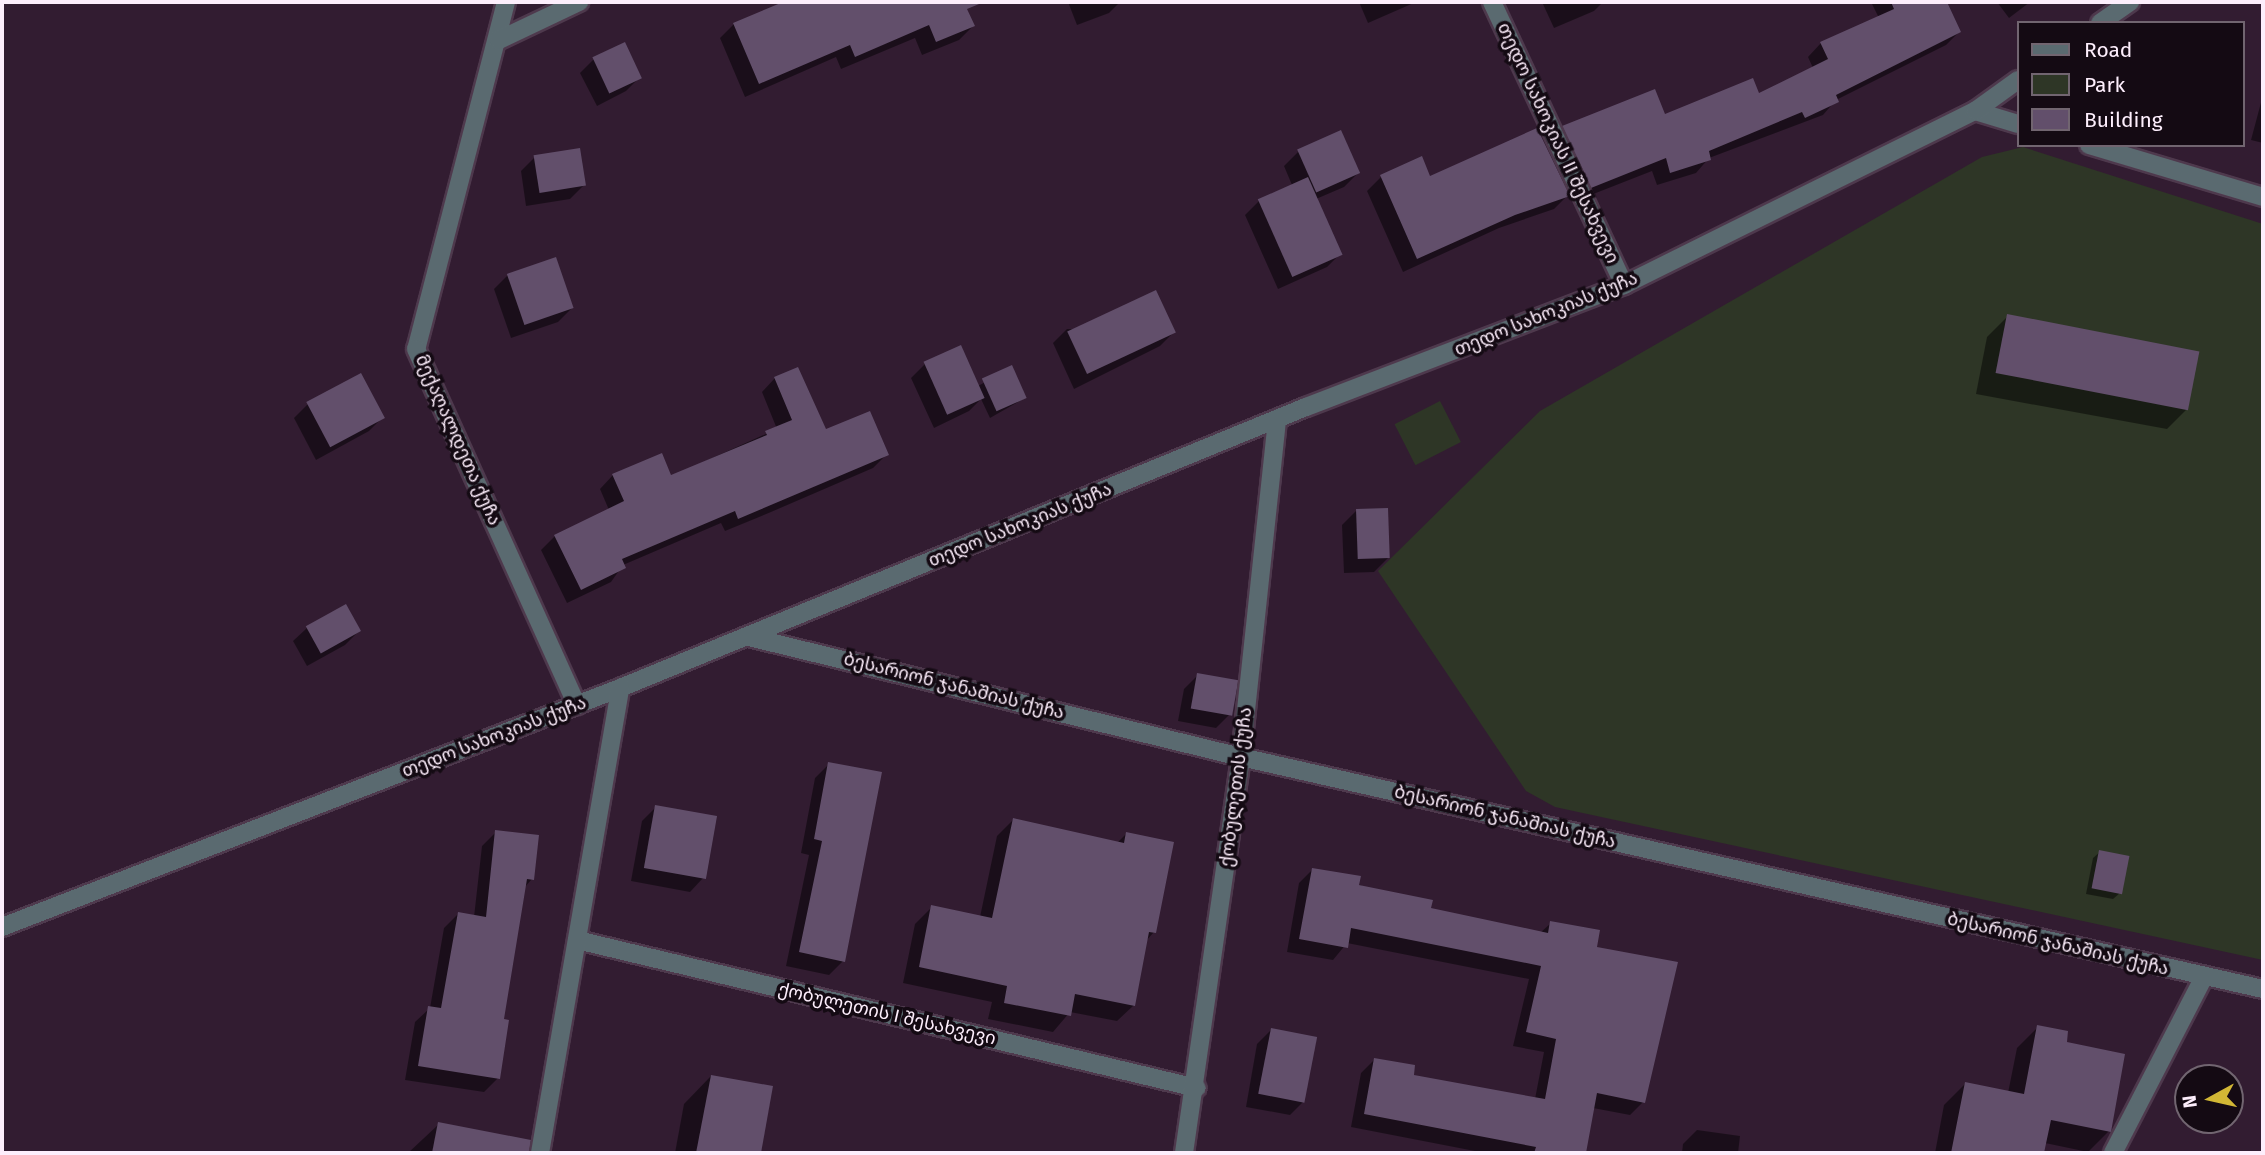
<!DOCTYPE html>
<meta charset="utf-8">
<style>
body{margin:0}
#map{position:relative;width:2265px;height:1155px;overflow:hidden;background:#321c31;font-family:"Fira Sans","Noto Sans Georgian",sans-serif}
div>[style]{position:absolute}
.green>*{inset:0;background:#2e3626;transform-origin:0 0}
.shadow>*{inset:0;background:#0007}
.building>*{inset:0;background:#624f6b;transform-origin:0 0}
.roads{filter:drop-shadow(2px 0 #4e394d) drop-shadow(-2px 0 #4e394d) drop-shadow(0 2px #4e394d) drop-shadow(0 -2px #4e394d)}
.service>*{height:18px;margin:-9px;padding:0 9px;transform-origin:9px;border-radius:9px;background:#5a6a70}
.minor>*{height:18px;margin:-9px;padding:0 9px;transform-origin:9px;border-radius:9px;background:#5a6a70}
.tertiary>*{height:18px;margin:-9px;padding:0 9px;transform-origin:9px;border-radius:9px;background:#5a6a70}
span{translate:-50% -50%;white-space:nowrap;text-align:center;line-height:1.15;-webkit-text-stroke:7px #140a13;paint-order:stroke}
.street-label{font-size:18px;color:#fdeefc}
.frame{position:absolute;inset:0;border:4px solid #fdeefc;pointer-events:none}
.legend{position:absolute;left:2017px;top:21px;width:228px;height:126px;box-sizing:border-box;background:#140a13;border:2px solid #716570;margin:0;padding:9px 12px;list-style:none;font-size:21px;color:#fdeefc}
.legend li{display:flex;align-items:center;gap:14px;height:35px}
.legend b{width:35px;border:2px solid #716570}
.north{position:absolute;left:2174px;top:1064px;width:70px;height:70px;box-sizing:border-box;background:#140a13;border:2px solid #716570;border-radius:50%;rotate:262deg;font-size:19px;font-weight:700;line-height:28px;text-align:center;color:#fdeefc}
.north::after{content:'';display:block;margin:auto;width:24px;height:32px;background:#d2b735;clip-path:polygon(50% 0,100% 100%,50% 72%,0 100%)}
</style>
<div id="map">
<div class="green">
<div style="clip-path:polygon(2023px 147px,2263px 224px,2263px 960px,1555px 807px,1526px 791px,1378px 571px,1540px 411px,1982px 157px)"></div>
<div style="left:1440px;top:401px;width:46px;height:51px;rotate:63deg"></div>
</div>
<div class="shadow">
<div style="clip-path:polygon(812px 2px,963px 2px,973px 26px,959px 40px,922px 55px,915px 38px,841px 69px,836px 57px,745px 97px,720px 38px,734px 24px)"></div>
<div style="clip-path:polygon(1068px 2px,1120px 2px,1109px 13px,1077px 25px)"></div>
<div style="clip-path:polygon(1359px 2px,1416px 2px,1368px 23px)"></div>
<div style="clip-path:polygon(1542px 2px,1603px 2px,1594px 11px,1554px 28px)"></div>
<div style="clip-path:polygon(1871px 2px,1945px 2px,1959px 32px,1946px 45px,1836px 100px,1823px 115px,1709px 158px,1696px 173px,1657px 185px,1652px 171px,1578px 200px,1550px 141px,1563px 127px,1664px 116px,1758px 95px,1813px 68px,1808px 57px,1821px 43px,1879px 18px)"></div>
<div style="clip-path:polygon(1997px 2px,2030px 2px,2009px 18px)"></div>
<div style="clip-path:polygon(594px 59px,640px 77px,626px 91px,597px 106px,580px 73px)"></div>
<div style="clip-path:polygon(2263px 95px,2263px 143px,2251px 140px)"></div>
<div style="clip-path:polygon(1298px 152px,1358px 173px,1344px 187px,1316px 199px,1341px 253px,1327px 267px,1278px 289px,1245px 215px,1259px 201px,1292px 185px,1284px 166px)"></div>
<div style="clip-path:polygon(535px 157px,584px 185px,570px 199px,526px 206px,521px 171px)"></div>
<div style="clip-path:polygon(1381px 177px,1429px 178px,1568px 195px,1554px 209px,1499px 228px,1403px 272px,1367px 191px)"></div>
<div style="clip-path:polygon(508px 275px,572px 308px,558px 322px,511px 338px,494px 289px)"></div>
<div style="clip-path:polygon(2008px 316px,2188px 408px,2167px 429px,1976px 394px,1987px 337px)"></div>
<div style="clip-path:polygon(1067px 329px,1174px 332px,1160px 346px,1074px 389px,1053px 343px)"></div>
<div style="clip-path:polygon(960px 347px,978px 386px,1011px 368px,1025px 398px,990px 418px,981px 399px,969px 411px,934px 428px,911px 378px,925px 364px)"></div>
<div style="clip-path:polygon(775px 378px,825px 432px,887px 454px,873px 468px,771px 512px,725px 531px,721px 523px,623px 565px,611px 582px,567px 603px,541px 550px,555px 536px,609px 510px,600px 489px,613px 475px,670px 477px,777px 429px,762px 392px)"></div>
<div style="clip-path:polygon(308px 404px,383px 417px,369px 431px,316px 460px,294px 418px)"></div>
<div style="clip-path:polygon(1356px 511px,1388px 558px,1374px 572px,1344px 573px,1342px 525px)"></div>
<div style="clip-path:polygon(307px 628px,359px 631px,345px 645px,307px 666px,293px 641px)"></div>
<div style="clip-path:polygon(1198px 675px,1230px 714px,1216px 728px,1178px 721px,1184px 689px)"></div>
<div style="clip-path:polygon(829px 764px,843px 961px,829px 975px,786px 966px,809px 855px,801px 853px,815px 778px)"></div>
<div style="clip-path:polygon(656px 807px,704px 877px,690px 892px,631px 881px,642px 821px)"></div>
<div style="clip-path:polygon(1013px 820px,1117px 843px,1127px 833px,1154px 932px,1145px 942px,1134px 1005px,1117px 1021px,1070px 1012px,1053px 1032px,988px 1019px,992px 1002px,903px 983px,915px 924px,932px 907px,980px 917px,997px 836px)"></div>
<div style="clip-path:polygon(496px 832px,532px 879px,524px 888px,502px 1020px,498px 1078px,484px 1092px,405px 1080px,415px 1022px,430px 1008px,444px 928px,458px 914px,474px 917px,482px 846px)"></div>
<div style="clip-path:polygon(2100px 852px,2120px 893px,2113px 899px,2086px 894px,2093px 858px)"></div>
<div style="clip-path:polygon(1313px 869px,1429px 909px,1540px 933px,1551px 923px,1595px 948px,1643px 1102px,1630px 1115px,1593px 1108px,1584px 1153px,1485px 1153px,1351px 1127px,1361px 1073px,1374px 1060px,1412px 1077px,1535px 1099px,1544px 1052px,1513px 1046px,1529px 979px,1347px 943px,1333px 960px,1287px 952px,1299px 883px)"></div>
<div style="clip-path:polygon(2038px 1027px,2065px 1044px,2109px 1131px,2088px 1152px,2045px 1143px,2043px 1153px,1935px 1153px,1944px 1105px,1965px 1084px,2008px 1093px,2017px 1048px)"></div>
<div style="clip-path:polygon(1271px 1030px,1304px 1101px,1290px 1115px,1246px 1107px,1257px 1044px)"></div>
<div style="clip-path:polygon(711px 1076px,771px 1088px,759px 1153px,675px 1153px,684px 1104px)"></div>
<div style="clip-path:polygon(439px 1124px,486px 1133px,482px 1153px,408px 1153px)"></div>
<div style="clip-path:polygon(1697px 1130px,1740px 1136px,1738px 1153px,1682px 1153px,1683px 1144px)"></div>
</div>
<div class="building">
<div style="clip-path:polygon(783px 2px,984px 2px,967px 9px,975px 26px,936px 42px,929px 25px,855px 57px,850px 45px,759px 84px,733px 23px)"></div>
<div style="clip-path:polygon(1891px 2px,1947px 2px,1961px 32px,1836px 95px,1839px 102px,1805px 118px,1802px 112px,1709px 151px,1711px 160px,1670px 173px,1666px 158px,1591px 188px,1562px 126px,1655px 89px,1665px 114px,1753px 78px,1759px 93px,1828px 59px,1820px 42px,1894px 9px)"></div>
<div style="left:625px;top:42px;width:40px;height:36px;rotate:65deg"></div>
<div style="clip-path:polygon(1537px 128px,1570px 196px,1515px 215px,1417px 259px,1380px 175px,1422px 156px,1430px 176px)"></div>
<div style="left:1341px;top:130px;width:47px;height:48px;rotate:66deg"></div>
<div style="left:580px;top:148px;width:38px;height:47px;rotate:81deg"></div>
<div style="left:1308px;top:177px;width:85px;height:55px;rotate:66deg"></div>
<div style="left:556px;top:257px;width:54px;height:52px;rotate:71deg"></div>
<div style="left:1156px;top:290px;width:47px;height:98px;rotate:65deg"></div>
<div style="left:2007px;top:314px;width:196px;height:60px;rotate:11deg"></div>
<div style="left:961px;top:345px;width:58px;height:41px;rotate:66deg"></div>
<div style="left:1012px;top:365px;width:36px;height:33px;rotate:66deg"></div>
<div style="clip-path:polygon(798px 367px,826px 429px,870px 411px,889px 455px,738px 519px,735px 511px,622px 559px,626px 568px,581px 590px,554px 535px,624px 501px,612px 474px,662px 453px,671px 475px,767px 435px,765px 431px,792px 420px,774px 377px)"></div>
<div style="left:361px;top:373px;width:51px;height:62px;rotate:62deg"></div>
<div style="left:1388px;top:508px;width:50px;height:32px;rotate:88deg"></div>
<div style="left:346px;top:604px;width:31px;height:46px;rotate:61deg"></div>
<div style="left:1197px;top:673px;width:42px;height:36px;rotate:10deg"></div>
<div style="clip-path:polygon(828px 762px,882px 772px,845px 962px,799px 952px,822px 841px,814px 839px)"></div>
<div style="left:655px;top:805px;width:63px;height:64px;rotate:10deg"></div>
<div style="clip-path:polygon(1013px 818px,1124px 843px,1126px 832px,1174px 842px,1156px 933px,1149px 932px,1135px 1006px,1075px 994px,1071px 1016px,1004px 1003px,1007px 986px,919px 967px,931px 905px,992px 918px)"></div>
<div style="clip-path:polygon(495px 830px,539px 835px,534px 880px,527px 879px,504px 1019px,509px 1020px,500px 1079px,418px 1066px,428px 1006px,441px 1008px,458px 912px,486px 917px)"></div>
<div style="left:2099px;top:850px;width:31px;height:39px;rotate:11deg"></div>
<div style="clip-path:polygon(1312px 868px,1361px 876px,1359px 885px,1433px 900px,1431px 908px,1548px 933px,1550px 921px,1600px 930px,1597px 947px,1678px 962px,1645px 1103px,1597px 1093px,1586px 1153px,1534px 1153px,1536px 1147px,1364px 1114px,1374px 1058px,1415px 1065px,1414px 1075px,1545px 1099px,1556px 1039px,1526px 1032px,1541px 966px,1351px 928px,1348px 948px,1299px 939px)"></div>
<div style="clip-path:polygon(2037px 1025px,2068px 1031px,2067px 1042px,2125px 1054px,2111px 1132px,2051px 1120px,2044px 1153px,1951px 1153px,1965px 1082px,2024px 1094px)"></div>
<div style="left:1271px;top:1028px;width:47px;height:67px;rotate:11deg"></div>
<div style="clip-path:polygon(711px 1075px,773px 1086px,761px 1153px,696px 1153px)"></div>
<div style="clip-path:polygon(438px 1122px,531px 1140px,529px 1153px,432px 1153px)"></div>
</div>
<div class="roads">
<div class="service">
<div style="left:2113px;top:1153px;width:198px;rotate:-62.7deg"></div>
</div>
<div class="minor">
<div style="left:506px;top:2px;width:358px;rotate:104.5deg"></div>
<div style="left:416px;top:349px;width:391px;rotate:65.7deg"></div>
<div style="left:1492px;top:2px;width:312px;rotate:65deg"></div>
<div style="left:499px;top:40px;width:89px;rotate:-25.4deg"></div>
<div style="left:1975px;top:111px;width:45px;rotate:16.8deg"></div>
<div style="left:2089px;top:145px;width:182px;rotate:16.6deg"></div>
<div style="left:577px;top:940px;width:637px;rotate:13.43deg"></div>
<div style="left:1184px;top:1153px;width:400px;rotate:-81.8deg"></div>
<div style="left:1241px;top:757px;width:340px;rotate:-83.9deg"></div>
</div>
<div class="tertiary">
<div style="left:2100px;top:23px;width:37px;rotate:-35deg"></div>
<div style="left:749px;top:637px;width:506px;rotate:13.71deg"></div>
<div style="left:1241px;top:757px;width:1048px;rotate:12.79deg"></div>
<div style="left:2px;top:927px;width:663px;rotate:-21.14deg"></div>
<div style="left:620px;top:688px;width:741px;rotate:-22.28deg"></div>
<div style="left:1306px;top:407px;width:341px;rotate:-21deg"></div>
<div style="left:1624px;top:285px;width:392px;rotate:-26.4deg"></div>
<div style="left:1975px;top:111px;width:53px;rotate:-35.8deg"></div>
<div style="left:540px;top:1153px;width:472px;rotate:-80.2deg"></div>
</div>
</div>
<div class="street-label">
<span style="left:1558px;top:143px;rotate:65deg">თედო სახოკიას II შესახვევი</span>
<span style="left:1546px;top:314px;rotate:-22deg">თედო სახოკიას ქუჩა</span>
<span style="left:458px;top:440px;rotate:66deg">მექაღალდეთა ქუჩა</span>
<span style="left:1020px;top:525px;rotate:-22deg">თედო სახოკიას ქუჩა</span>
<span style="left:954px;top:686px;rotate:14deg">ბესარიონ ჯანაშიას ქუჩა</span>
<span style="left:494px;top:737px;rotate:-21deg">თედო სახოკიას ქუჩა</span>
<span style="left:1236px;top:787px;rotate:-83deg">ქობულეთის ქუჩა</span>
<span style="left:1505px;top:817px;rotate:13deg">ბესარიონ ჯანაშიას ქუჩა</span>
<span style="left:2058px;top:944px;rotate:13deg">ბესარიონ ჯანაშიას ქუჩა</span>
<span style="left:887px;top:1014px;rotate:13deg">ქობულეთის I შესახვევი</span>
</div>
<div class="frame"></div>
<ul class="legend">
<li><b style="height:9px;background:#5a6a70"></b>Road</li>
<li><b style="height:19px;background:#2e3626"></b>Park</li>
<li><b style="height:19px;background:#624f6b"></b>Building</li>
</ul>
<div class="north">N</div>
</div>
